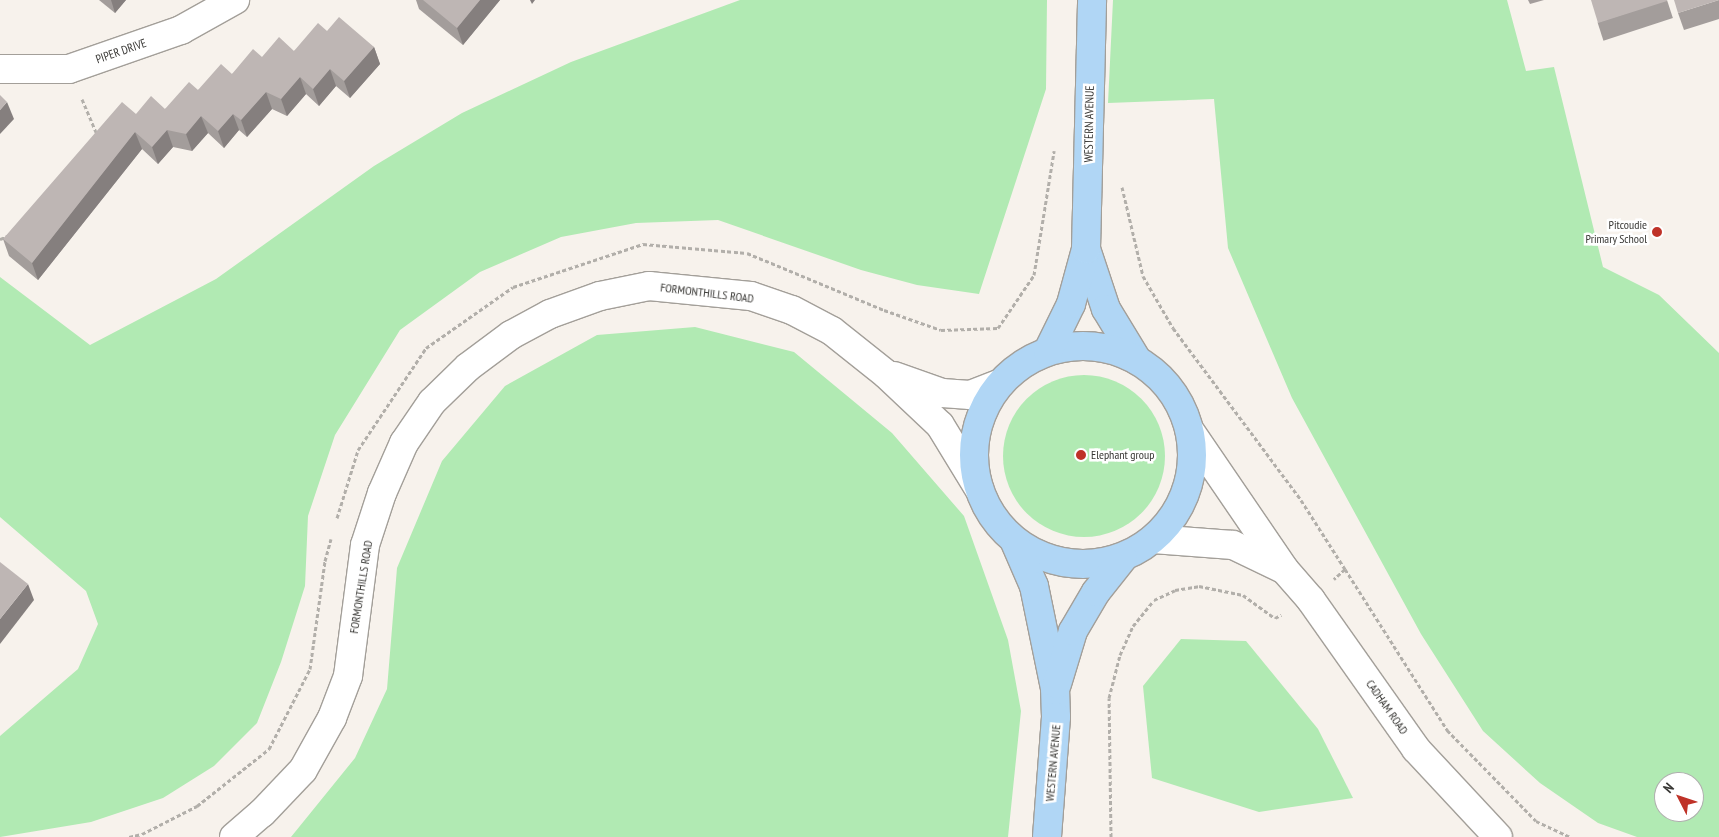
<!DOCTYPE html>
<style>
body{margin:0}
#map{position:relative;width:1719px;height:837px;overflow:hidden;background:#f7f2ec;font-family:"PT Sans Narrow",sans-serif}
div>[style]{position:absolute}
.green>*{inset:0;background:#b1eab3}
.round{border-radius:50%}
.path>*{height:3px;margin-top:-1.5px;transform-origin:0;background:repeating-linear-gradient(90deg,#b2afaa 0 4px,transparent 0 6.5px)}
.roads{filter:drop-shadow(1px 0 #a39f99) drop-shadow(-1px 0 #a39f99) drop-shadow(0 1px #a39f99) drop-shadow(0 -1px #a39f99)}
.minor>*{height:28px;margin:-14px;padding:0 14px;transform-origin:14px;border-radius:14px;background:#fff}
.major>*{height:28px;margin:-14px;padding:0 14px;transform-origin:14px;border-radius:14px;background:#b0d6f5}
.major>.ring{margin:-14px;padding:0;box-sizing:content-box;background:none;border:28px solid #b0d6f5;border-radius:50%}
.wall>*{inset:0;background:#a39d9b;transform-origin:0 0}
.shaded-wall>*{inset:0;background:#857f7e}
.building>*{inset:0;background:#beb6b4}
.dots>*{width:14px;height:14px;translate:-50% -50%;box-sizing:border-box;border:2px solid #fff;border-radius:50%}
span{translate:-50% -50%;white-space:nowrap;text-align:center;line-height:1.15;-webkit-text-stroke:5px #fff;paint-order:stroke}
.street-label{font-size:12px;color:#383734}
.poi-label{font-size:12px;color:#383734}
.right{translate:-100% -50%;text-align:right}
.left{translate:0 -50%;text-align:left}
.north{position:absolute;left:1654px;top:772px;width:50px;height:50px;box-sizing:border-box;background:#fff;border:1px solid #afafae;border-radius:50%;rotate:311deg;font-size:14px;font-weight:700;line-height:20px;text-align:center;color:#383734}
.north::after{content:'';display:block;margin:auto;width:18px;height:22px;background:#bf3228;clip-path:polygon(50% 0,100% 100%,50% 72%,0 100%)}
</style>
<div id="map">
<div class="green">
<div style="clip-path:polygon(740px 0,1047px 0,1046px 89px,979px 294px,917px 285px,861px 270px,718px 220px,636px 223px,561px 237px,480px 272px,400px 330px,335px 435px,308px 516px,305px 586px,281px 662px,257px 723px,214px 766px,163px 798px,91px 822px,0 837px,0 736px,78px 669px,98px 624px,86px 591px,0 517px,0 277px,90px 345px,216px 279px,374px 166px,462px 113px,571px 62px)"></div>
<div style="clip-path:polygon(evenodd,1113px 0,1507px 0,1526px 71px,1554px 67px,1603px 267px,1659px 295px,1719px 353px,1719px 837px,1637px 837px,1598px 823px,1540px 783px,1483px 731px,1421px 634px,1292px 398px,1228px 248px,1214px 99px,1108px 103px,1113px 0,1664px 782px,1694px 782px,1694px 812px,1664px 812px,1664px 782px)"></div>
<div style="clip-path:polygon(695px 327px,794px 352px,892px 433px,964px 516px,1008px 640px,1021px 711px,1008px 837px,291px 837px,355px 758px,387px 689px,397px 568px,442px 461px,505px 386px,597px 335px)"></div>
<div class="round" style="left:1003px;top:375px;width:162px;height:162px"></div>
<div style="clip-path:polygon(1181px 639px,1246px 641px,1318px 729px,1353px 798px,1259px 812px,1152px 778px,1143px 686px)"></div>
</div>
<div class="path">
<div style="left:82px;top:99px;width:38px;rotate:67deg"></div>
<div style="left:1122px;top:187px;width:91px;rotate:76.7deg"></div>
<div style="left:1143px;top:276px;width:60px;rotate:60deg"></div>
<div style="left:1173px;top:328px;width:214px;rotate:53.3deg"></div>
<div style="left:1301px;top:500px;width:82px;rotate:57.5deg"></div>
<div style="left:1345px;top:569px;width:15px;rotate:138deg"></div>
<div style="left:0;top:239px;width:9px;rotate:-21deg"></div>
<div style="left:337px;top:518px;width:71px;rotate:-72.8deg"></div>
<div style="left:358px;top:450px;width:123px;rotate:-56.3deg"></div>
<div style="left:426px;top:348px;width:106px;rotate:-35deg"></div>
<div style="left:513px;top:287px;width:137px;rotate:-18.3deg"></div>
<div style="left:643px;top:244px;width:104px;rotate:4.9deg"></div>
<div style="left:747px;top:253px;width:148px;rotate:22.6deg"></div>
<div style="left:884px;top:310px;width:60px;rotate:19.3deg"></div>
<div style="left:941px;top:330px;width:57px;rotate:-2deg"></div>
<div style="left:998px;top:328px;width:64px;rotate:-55.8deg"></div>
<div style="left:1034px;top:275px;width:126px;rotate:-80.8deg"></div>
<div style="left:1345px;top:569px;width:191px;rotate:57.6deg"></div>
<div style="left:1447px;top:730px;width:127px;rotate:45.6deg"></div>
<div style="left:1536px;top:821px;width:38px;rotate:25deg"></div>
<div style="left:129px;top:837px;width:13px;rotate:-13deg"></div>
<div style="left:142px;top:834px;width:62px;rotate:-27deg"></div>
<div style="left:197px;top:806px;width:92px;rotate:-38.4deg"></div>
<div style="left:269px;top:749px;width:90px;rotate:-62.9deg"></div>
<div style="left:310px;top:669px;width:109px;rotate:-82.1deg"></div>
<div style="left:325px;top:561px;width:23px;rotate:-75deg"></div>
<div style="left:1111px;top:837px;width:139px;rotate:-90.8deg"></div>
<div style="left:1109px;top:698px;width:44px;rotate:-75.7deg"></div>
<div style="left:1120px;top:655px;width:32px;rotate:-66deg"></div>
<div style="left:1133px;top:626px;width:33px;rotate:-51deg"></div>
<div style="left:1154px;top:600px;width:23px;rotate:-25deg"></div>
<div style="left:1175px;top:590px;width:24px;rotate:-9deg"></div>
<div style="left:1199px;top:586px;width:45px;rotate:11.6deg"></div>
<div style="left:1243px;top:595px;width:39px;rotate:36deg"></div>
<div style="left:1275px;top:618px;width:7px;rotate:-27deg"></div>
</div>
<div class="roads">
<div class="minor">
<div style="left:0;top:69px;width:69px"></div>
<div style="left:69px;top:69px;width:119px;rotate:-19.2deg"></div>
<div style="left:181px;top:30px;width:62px;rotate:-29.1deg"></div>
<div style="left:894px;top:376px;width:51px;rotate:19.5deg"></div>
<div style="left:942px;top:393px;width:28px;rotate:4deg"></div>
<div style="left:970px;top:395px;width:33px;rotate:-21deg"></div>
<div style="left:1190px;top:431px;width:167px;rotate:55.7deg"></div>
<div style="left:1284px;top:569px;width:41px;rotate:48.9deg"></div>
<div style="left:1311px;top:600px;width:182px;rotate:54.8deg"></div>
<div style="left:1416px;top:749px;width:120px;rotate:47deg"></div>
<div style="left:1153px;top:539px;width:80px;rotate:4.3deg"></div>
<div style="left:1233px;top:545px;width:55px;rotate:25.6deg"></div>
<div style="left:234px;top:837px;width:37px;rotate:-41deg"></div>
<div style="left:262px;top:813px;width:59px;rotate:-46.4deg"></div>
<div style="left:303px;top:770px;width:60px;rotate:-60.9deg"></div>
<div style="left:332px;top:718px;width:45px;rotate:-69.1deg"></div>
<div style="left:348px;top:676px;width:132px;rotate:-82.6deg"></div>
<div style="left:365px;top:545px;width:55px;rotate:-71.9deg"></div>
<div style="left:382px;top:493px;width:55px;rotate:-66.3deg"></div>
<div style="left:404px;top:443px;width:50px;rotate:-55.7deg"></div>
<div style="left:432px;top:402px;width:50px;rotate:-44.2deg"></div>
<div style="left:468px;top:367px;width:54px;rotate:-36.7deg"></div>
<div style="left:511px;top:335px;width:44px;rotate:-28.3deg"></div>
<div style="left:550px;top:314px;width:53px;rotate:-19.8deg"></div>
<div style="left:600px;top:296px;width:50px;rotate:-11.5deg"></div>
<div style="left:649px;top:286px;width:102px;rotate:5.6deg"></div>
<div style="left:751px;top:296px;width:43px;rotate:18.9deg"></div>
<div style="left:792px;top:310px;width:45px;rotate:27.7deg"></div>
<div style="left:832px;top:331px;width:69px;rotate:38.5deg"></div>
<div style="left:886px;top:374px;width:74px;rotate:43.4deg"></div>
<div style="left:940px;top:425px;width:75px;rotate:58.6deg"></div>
</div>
<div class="major">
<div style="left:1086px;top:249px;width:63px;rotate:71.6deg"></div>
<div style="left:1106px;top:309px;width:60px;rotate:58.7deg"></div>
<div class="ring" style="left:974px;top:346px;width:190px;height:190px"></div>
<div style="left:1048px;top:351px;width:52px;rotate:-63.9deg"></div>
<div style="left:1071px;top:304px;width:57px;rotate:-74.7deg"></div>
<div style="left:1086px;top:249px;width:249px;rotate:-88.6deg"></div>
<div style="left:1014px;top:540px;width:50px;rotate:66.5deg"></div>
<div style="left:1034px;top:586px;width:104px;rotate:78.4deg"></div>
<div style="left:1055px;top:688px;width:29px;rotate:88deg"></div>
<div style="left:1056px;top:717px;width:120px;rotate:94.3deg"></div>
<div style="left:1057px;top:684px;width:55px;rotate:-73.2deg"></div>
<div style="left:1073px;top:631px;width:45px;rotate:-59.5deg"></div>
<div style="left:1096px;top:592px;width:43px;rotate:-51.5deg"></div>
</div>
</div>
<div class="wall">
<div style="clip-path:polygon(99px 0,126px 0,115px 13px)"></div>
<div style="clip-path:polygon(416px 0,500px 0,463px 45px,419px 9px)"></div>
<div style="clip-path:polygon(1528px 0,1544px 0,1530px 4px)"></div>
<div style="left:1667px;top:0;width:19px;height:73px;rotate:72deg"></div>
<div style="clip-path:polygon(1719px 0,1719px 19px,1684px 30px,1678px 13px)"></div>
<div style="clip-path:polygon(327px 31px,374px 47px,380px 64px,350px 98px,336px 86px,319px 106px,306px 94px,287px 116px,272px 109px,247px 137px,239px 130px,224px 148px,208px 133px,192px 151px,173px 147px,158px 164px,142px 149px,38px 280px,9px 256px,3px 239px,136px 114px,165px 109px,198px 90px,232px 74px,262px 57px,294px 51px)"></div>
</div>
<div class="shaded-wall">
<div style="clip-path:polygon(111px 0,126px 0,115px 13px)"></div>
<div style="clip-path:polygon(480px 0,500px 0,463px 45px,457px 28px)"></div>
<div style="clip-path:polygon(530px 0,535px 0,532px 4px)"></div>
<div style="clip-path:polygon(374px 47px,380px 64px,350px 98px,344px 81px)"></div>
<div style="clip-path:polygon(330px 69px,336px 86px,319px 106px,313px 89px)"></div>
<div style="clip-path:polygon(300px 77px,306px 94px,287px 116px,281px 99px)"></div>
<div style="clip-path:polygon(266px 92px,272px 109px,247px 137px,241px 120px)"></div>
<div style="clip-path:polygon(7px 102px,14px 119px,0 134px,0 110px)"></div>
<div style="clip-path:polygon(233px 114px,239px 130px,224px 148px,218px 131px)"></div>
<div style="clip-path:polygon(201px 116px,208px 133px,192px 151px,186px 134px)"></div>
<div style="clip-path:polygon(167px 130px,173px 147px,158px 164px,152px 147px)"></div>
<div style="clip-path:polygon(135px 132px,142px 149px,38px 280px,32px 263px)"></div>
<div style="clip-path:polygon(28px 584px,34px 600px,0 644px,0 619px)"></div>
</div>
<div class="building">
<div style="clip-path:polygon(423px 0,480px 0,457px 28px)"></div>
<div style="clip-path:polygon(1591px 0,1667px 0,1667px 1px,1598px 23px)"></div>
<div style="clip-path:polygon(1674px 0,1719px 0,1678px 13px)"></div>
<div style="clip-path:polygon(339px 17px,374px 47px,344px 81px,330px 69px,313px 89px,300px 77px,281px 99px,266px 92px,241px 120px,233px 114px,218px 131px,201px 116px,186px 134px,167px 130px,152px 147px,135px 132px,32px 263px,3px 239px,122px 102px,136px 114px,151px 96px,165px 109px,189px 82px,198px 90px,221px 64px,232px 74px,253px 49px,262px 57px,279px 37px,294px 51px,318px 23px,327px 31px)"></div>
<div style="clip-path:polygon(0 95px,7px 102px,0 110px)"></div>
<div style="clip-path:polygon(0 562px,28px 584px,0 619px)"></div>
</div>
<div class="dots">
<div style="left:1657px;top:232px;background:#bf3228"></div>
<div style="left:1081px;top:455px;background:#bf3228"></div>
</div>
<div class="street-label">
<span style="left:121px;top:51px;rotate:-19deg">PIPER DRIVE</span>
<span style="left:1089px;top:124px;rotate:-89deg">WESTERN AVENUE</span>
<span style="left:707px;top:293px;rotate:7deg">FORMONTHILLS ROAD</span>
<span style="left:361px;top:587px;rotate:-81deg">FORMONTHILLS ROAD</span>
<span style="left:1387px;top:707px;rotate:55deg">CADHAM ROAD</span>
<span style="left:1053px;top:763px;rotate:-85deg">WESTERN AVENUE</span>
</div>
<div class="poi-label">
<span class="right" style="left:1647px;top:232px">Pitcoudie<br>Primary School</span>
<span class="left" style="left:1091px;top:455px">Elephant group</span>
</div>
<div class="north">N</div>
</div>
